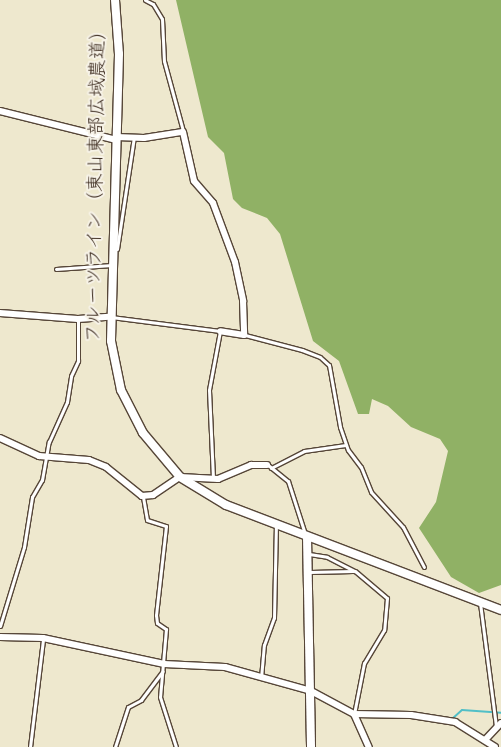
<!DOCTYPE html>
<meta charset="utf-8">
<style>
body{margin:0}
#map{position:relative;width:501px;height:747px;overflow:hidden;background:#eee8ce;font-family:Dekko,"Klee One",sans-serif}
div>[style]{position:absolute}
.forest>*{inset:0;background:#90b165}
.stream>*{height:2px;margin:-1px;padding:0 1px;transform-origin:1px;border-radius:1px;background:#51bfc7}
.roads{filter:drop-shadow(1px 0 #564638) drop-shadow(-1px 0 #564638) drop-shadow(0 1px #564638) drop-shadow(0 -1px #564638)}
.service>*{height:3px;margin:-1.5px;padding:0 1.5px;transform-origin:1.5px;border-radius:1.5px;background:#fff}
.minor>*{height:6px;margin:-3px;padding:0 3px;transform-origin:3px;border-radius:3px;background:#fff}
.tertiary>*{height:8px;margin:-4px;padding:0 4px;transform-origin:4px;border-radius:4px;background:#fff}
span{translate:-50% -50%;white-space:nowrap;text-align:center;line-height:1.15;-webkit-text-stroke:4px #f7f3e8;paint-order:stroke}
.street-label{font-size:19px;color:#3b2a1e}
</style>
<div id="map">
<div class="forest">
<div style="clip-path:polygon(176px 0,501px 0,501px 585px,479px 593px,451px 577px,419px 528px,436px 502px,448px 451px,440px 439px,411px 427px,388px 406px,372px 399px,369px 414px,358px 414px,339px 361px,313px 341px,280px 234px,267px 218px,242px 208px,233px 199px,224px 153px,208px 137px)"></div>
</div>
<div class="stream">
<div style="left:452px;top:719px;width:13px;rotate:-42deg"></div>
<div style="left:462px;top:710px;width:39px;rotate:4deg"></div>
</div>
<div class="roads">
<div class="service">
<div style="left:145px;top:0;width:9px;rotate:27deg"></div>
<div style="left:153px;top:4px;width:17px;rotate:59deg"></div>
<div style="left:162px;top:19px;width:42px;rotate:87.3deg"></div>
<div style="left:164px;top:61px;width:73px;rotate:74.8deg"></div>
<div style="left:117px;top:249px;width:113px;rotate:-81.4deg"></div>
<div style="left:56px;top:269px;width:56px;rotate:-4.1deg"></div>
<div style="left:111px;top:317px;width:110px;rotate:7.3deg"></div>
<div style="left:220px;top:331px;width:60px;rotate:100.6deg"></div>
<div style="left:209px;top:390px;width:89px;rotate:87.4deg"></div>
<div style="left:245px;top:335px;width:59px;rotate:14.7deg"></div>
<div style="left:302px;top:350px;width:19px;rotate:21deg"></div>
<div style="left:320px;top:357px;width:12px;rotate:42deg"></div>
<div style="left:329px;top:365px;width:63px;rotate:79.9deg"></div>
<div style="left:340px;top:427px;width:24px;rotate:71deg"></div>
<div style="left:348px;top:450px;width:21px;rotate:53deg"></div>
<div style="left:361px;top:467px;width:27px;rotate:68deg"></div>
<div style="left:371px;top:492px;width:47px;rotate:47.6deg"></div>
<div style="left:403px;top:527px;width:45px;rotate:62.3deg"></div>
<div style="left:268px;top:465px;width:26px;rotate:39deg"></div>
<div style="left:288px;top:481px;width:56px;rotate:72.2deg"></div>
<div style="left:271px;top:468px;width:37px;rotate:-27deg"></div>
<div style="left:304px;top:451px;width:42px;rotate:-8.1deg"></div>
<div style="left:143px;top:497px;width:23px;rotate:80deg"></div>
<div style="left:147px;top:520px;width:20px;rotate:18deg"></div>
<div style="left:166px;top:526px;width:90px;rotate:96.4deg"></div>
<div style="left:156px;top:615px;width:8px;rotate:83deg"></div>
<div style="left:157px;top:623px;width:11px;rotate:34deg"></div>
<div style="left:166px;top:629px;width:68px;rotate:95deg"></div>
<div style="left:160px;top:697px;width:52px;rotate:72.3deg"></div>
<div style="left:309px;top:554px;width:18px;rotate:9deg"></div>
<div style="left:327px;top:557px;width:31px;rotate:27deg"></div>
<div style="left:355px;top:571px;width:42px;rotate:40.2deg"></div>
<div style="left:387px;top:598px;width:32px;rotate:95deg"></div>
<div style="left:384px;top:630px;width:39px;rotate:121deg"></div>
<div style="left:364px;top:663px;width:52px;rotate:101.1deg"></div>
<div style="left:310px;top:572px;width:43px;rotate:-1.3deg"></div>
<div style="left:480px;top:603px;width:124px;rotate:82.6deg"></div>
<div style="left:0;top:626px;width:83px;rotate:-73.1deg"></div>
<div style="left:24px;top:547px;width:51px;rotate:-80.9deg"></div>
<div style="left:32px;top:497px;width:20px;rotate:-60deg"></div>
<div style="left:42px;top:480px;width:39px;rotate:-80deg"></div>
<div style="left:49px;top:442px;width:44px;rotate:-65.8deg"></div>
<div style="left:67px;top:402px;width:26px;rotate:-81deg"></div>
<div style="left:71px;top:376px;width:17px;rotate:-65deg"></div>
<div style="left:78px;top:361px;width:41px;rotate:-90deg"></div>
<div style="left:261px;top:678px;width:33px;rotate:-85deg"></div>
<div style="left:264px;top:645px;width:29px;rotate:-70deg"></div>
<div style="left:274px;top:618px;width:93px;rotate:-88.8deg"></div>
<div style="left:30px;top:747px;width:109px;rotate:-83.1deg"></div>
<div style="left:115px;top:747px;width:42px;rotate:-72deg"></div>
<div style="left:128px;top:707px;width:15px;rotate:-28deg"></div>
<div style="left:141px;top:700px;width:36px;rotate:-53deg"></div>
</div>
<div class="minor">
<div style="left:0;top:111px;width:120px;rotate:14deg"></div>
<div style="left:116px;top:137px;width:28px;rotate:2deg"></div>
<div style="left:144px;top:138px;width:39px;rotate:-9deg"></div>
<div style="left:183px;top:132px;width:50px;rotate:77.3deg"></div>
<div style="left:194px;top:181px;width:29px;rotate:49deg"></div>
<div style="left:213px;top:203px;width:63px;rotate:69.6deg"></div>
<div style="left:235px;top:262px;width:40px;rotate:78deg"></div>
<div style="left:243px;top:301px;width:34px;rotate:88deg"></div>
<div style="left:244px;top:335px;width:24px;rotate:-171deg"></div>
<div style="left:0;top:313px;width:78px;rotate:4.4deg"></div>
<div style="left:78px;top:319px;width:31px;rotate:-4deg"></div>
<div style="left:0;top:438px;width:43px;rotate:24.8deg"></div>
<div style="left:39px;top:456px;width:50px;rotate:4.6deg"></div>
<div style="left:89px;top:460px;width:18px;rotate:22deg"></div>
<div style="left:106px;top:467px;width:46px;rotate:38.9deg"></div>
<div style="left:142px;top:496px;width:11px;rotate:-5deg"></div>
<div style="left:153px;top:495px;width:32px;rotate:-34deg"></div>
<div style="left:180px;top:477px;width:38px;rotate:3deg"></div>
<div style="left:218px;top:479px;width:36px;rotate:-23deg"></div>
<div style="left:251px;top:465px;width:16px"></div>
<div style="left:0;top:637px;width:43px;rotate:1.3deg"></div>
<div style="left:43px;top:638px;width:124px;rotate:12.1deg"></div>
<div style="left:164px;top:664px;width:61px;rotate:2.8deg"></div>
<div style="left:225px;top:667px;width:89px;rotate:15.6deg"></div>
<div style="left:311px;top:691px;width:49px;rotate:28.1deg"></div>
<div style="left:354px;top:714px;width:57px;rotate:1deg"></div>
<div style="left:411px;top:715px;width:45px;rotate:9deg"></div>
<div style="left:455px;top:722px;width:47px;rotate:32deg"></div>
<div style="left:354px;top:714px;width:36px;rotate:66deg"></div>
<div style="left:485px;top:740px;width:23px;rotate:-47deg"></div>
</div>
<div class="tertiary">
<div style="left:115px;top:0;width:54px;rotate:85.8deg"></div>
<div style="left:119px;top:54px;width:287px;rotate:91.6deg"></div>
<div style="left:111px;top:341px;width:50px;rotate:78.5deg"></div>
<div style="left:121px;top:390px;width:48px;rotate:62.9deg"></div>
<div style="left:143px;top:433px;width:57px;rotate:49.9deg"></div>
<div style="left:180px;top:477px;width:54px;rotate:31.3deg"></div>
<div style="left:226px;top:505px;width:294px;rotate:20.9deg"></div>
<div style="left:307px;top:537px;width:210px;rotate:88.9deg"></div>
</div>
</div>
<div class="street-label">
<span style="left:98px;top:182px;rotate:-89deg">フルーツライン（東山東部広域農道）</span>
</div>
</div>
